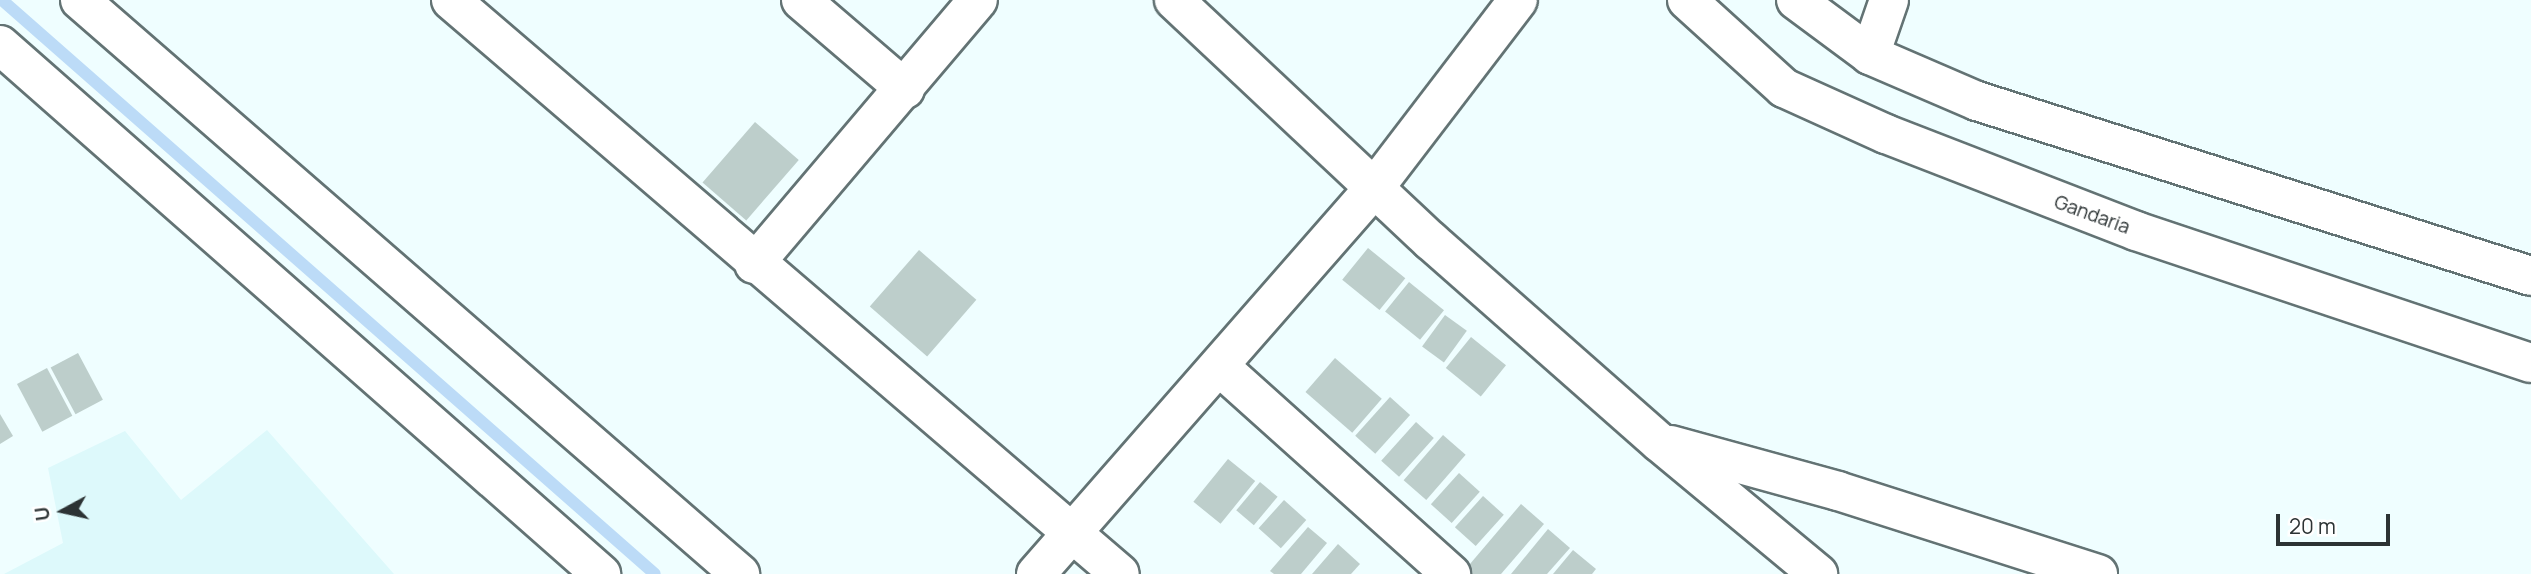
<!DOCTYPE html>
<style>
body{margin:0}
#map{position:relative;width:2531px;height:574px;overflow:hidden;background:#effeff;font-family:Manrope,sans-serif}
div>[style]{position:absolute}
.built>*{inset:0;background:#ddf9fb}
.stream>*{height:12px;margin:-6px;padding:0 6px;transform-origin:6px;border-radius:6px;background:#bcdbf7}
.building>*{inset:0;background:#bdcecb;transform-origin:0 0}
.roads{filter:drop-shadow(2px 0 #637374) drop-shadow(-2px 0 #637374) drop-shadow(0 2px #637374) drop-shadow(0 -2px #637374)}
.street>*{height:38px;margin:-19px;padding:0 19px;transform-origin:19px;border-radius:19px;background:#fff}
.secondary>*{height:38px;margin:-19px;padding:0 19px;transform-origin:19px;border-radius:19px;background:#fff}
span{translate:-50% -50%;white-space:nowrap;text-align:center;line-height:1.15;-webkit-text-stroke:6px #fff;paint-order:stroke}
.street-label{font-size:19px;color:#2c3334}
.north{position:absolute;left:28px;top:476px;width:70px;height:70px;-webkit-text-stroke:5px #fff;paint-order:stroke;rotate:262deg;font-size:19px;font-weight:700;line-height:28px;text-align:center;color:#2c3334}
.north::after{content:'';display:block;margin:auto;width:24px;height:32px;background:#2c3334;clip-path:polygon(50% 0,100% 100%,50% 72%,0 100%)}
.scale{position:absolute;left:2276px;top:514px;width:114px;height:32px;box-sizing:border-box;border:4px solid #2c3334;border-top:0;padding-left:9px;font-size:21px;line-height:24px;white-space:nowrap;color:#2c3334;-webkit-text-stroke:5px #fff;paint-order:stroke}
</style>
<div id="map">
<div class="built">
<div style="clip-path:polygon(267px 430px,394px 574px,4px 574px,63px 543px,48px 468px,125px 431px,181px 500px)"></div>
</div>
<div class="stream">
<div style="left:2px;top:0;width:869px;rotate:41.32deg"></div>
</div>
<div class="building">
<div style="left:755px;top:122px;width:58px;height:80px;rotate:41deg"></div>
<div style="left:1368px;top:248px;width:48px;height:41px;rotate:39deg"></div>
<div style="left:919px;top:250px;width:76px;height:75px;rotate:41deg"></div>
<div style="left:1409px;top:282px;width:45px;height:38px;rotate:39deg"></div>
<div style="left:1445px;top:315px;width:27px;height:39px;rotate:36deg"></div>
<div style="left:1471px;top:337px;width:45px;height:40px;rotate:39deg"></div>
<div style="left:78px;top:353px;width:53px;height:31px;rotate:62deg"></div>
<div style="left:1335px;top:358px;width:62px;height:45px;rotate:41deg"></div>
<div style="left:47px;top:368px;width:54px;height:34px;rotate:62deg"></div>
<div style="left:1390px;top:397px;width:27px;height:52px;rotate:42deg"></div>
<div style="clip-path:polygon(0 414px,13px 436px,0 444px)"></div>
<div style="left:1416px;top:422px;width:24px;height:52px;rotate:42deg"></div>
<div style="left:1443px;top:435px;width:30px;height:60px;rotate:41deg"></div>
<div style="left:1228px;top:459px;width:35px;height:55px;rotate:39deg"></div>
<div style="left:1459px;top:473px;width:28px;height:42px;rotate:42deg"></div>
<div style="left:1260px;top:482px;width:23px;height:37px;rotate:40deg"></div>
<div style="left:1483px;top:496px;width:28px;height:42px;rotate:42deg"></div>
<div style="left:1284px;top:500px;width:30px;height:38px;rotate:42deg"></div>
<div style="clip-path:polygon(1521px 504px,1544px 524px,1501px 574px,1467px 574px,1464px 571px)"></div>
<div style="clip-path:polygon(1308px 527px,1327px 543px,1301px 574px,1274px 574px,1270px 571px)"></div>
<div style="clip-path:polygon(1548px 529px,1570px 548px,1547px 574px,1511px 574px)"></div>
<div style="clip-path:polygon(1338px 544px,1360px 564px,1351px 574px,1312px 574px)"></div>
<div style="clip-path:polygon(1573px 550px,1596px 569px,1592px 574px,1553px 574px)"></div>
</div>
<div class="roads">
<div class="street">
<div style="left:80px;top:0;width:875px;rotate:41.01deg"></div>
<div style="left:451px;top:0;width:881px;rotate:40.63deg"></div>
<div style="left:801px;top:0;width:137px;rotate:40.6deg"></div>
<div style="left:1174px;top:0;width:352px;rotate:43.2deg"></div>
<div style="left:1431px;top:241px;width:304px;rotate:41.4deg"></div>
<div style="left:1659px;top:442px;width:207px;rotate:39.7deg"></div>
<div style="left:0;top:45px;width:801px;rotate:41.35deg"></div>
<div style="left:1870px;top:55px;width:58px;rotate:-70.9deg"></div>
<div style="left:754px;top:264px;width:346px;rotate:-49.7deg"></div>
<div style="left:1219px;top:366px;width:312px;rotate:41.9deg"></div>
<div style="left:1671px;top:445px;width:173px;rotate:15.4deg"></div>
<div style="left:1838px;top:491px;width:273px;rotate:17.7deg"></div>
<div style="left:1036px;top:574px;width:514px;rotate:-48.78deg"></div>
<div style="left:1375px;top:187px;width:235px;rotate:-52.6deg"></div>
</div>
<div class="secondary">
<div style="left:1687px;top:0;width:131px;rotate:42.2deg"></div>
<div style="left:1784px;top:88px;width:112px;rotate:24.3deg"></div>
<div style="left:1886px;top:134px;width:268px;rotate:21.2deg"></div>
<div style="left:2136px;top:231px;width:416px;rotate:18.5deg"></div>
<div style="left:1796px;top:0;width:92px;rotate:36.6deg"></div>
<div style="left:1870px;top:55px;width:116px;rotate:23.3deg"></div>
<div style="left:1977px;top:101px;width:581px;rotate:17.53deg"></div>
</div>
</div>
<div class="street-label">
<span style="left:2092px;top:215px;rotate:20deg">Gandaria</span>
</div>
<div class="north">U</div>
<div class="scale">20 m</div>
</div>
